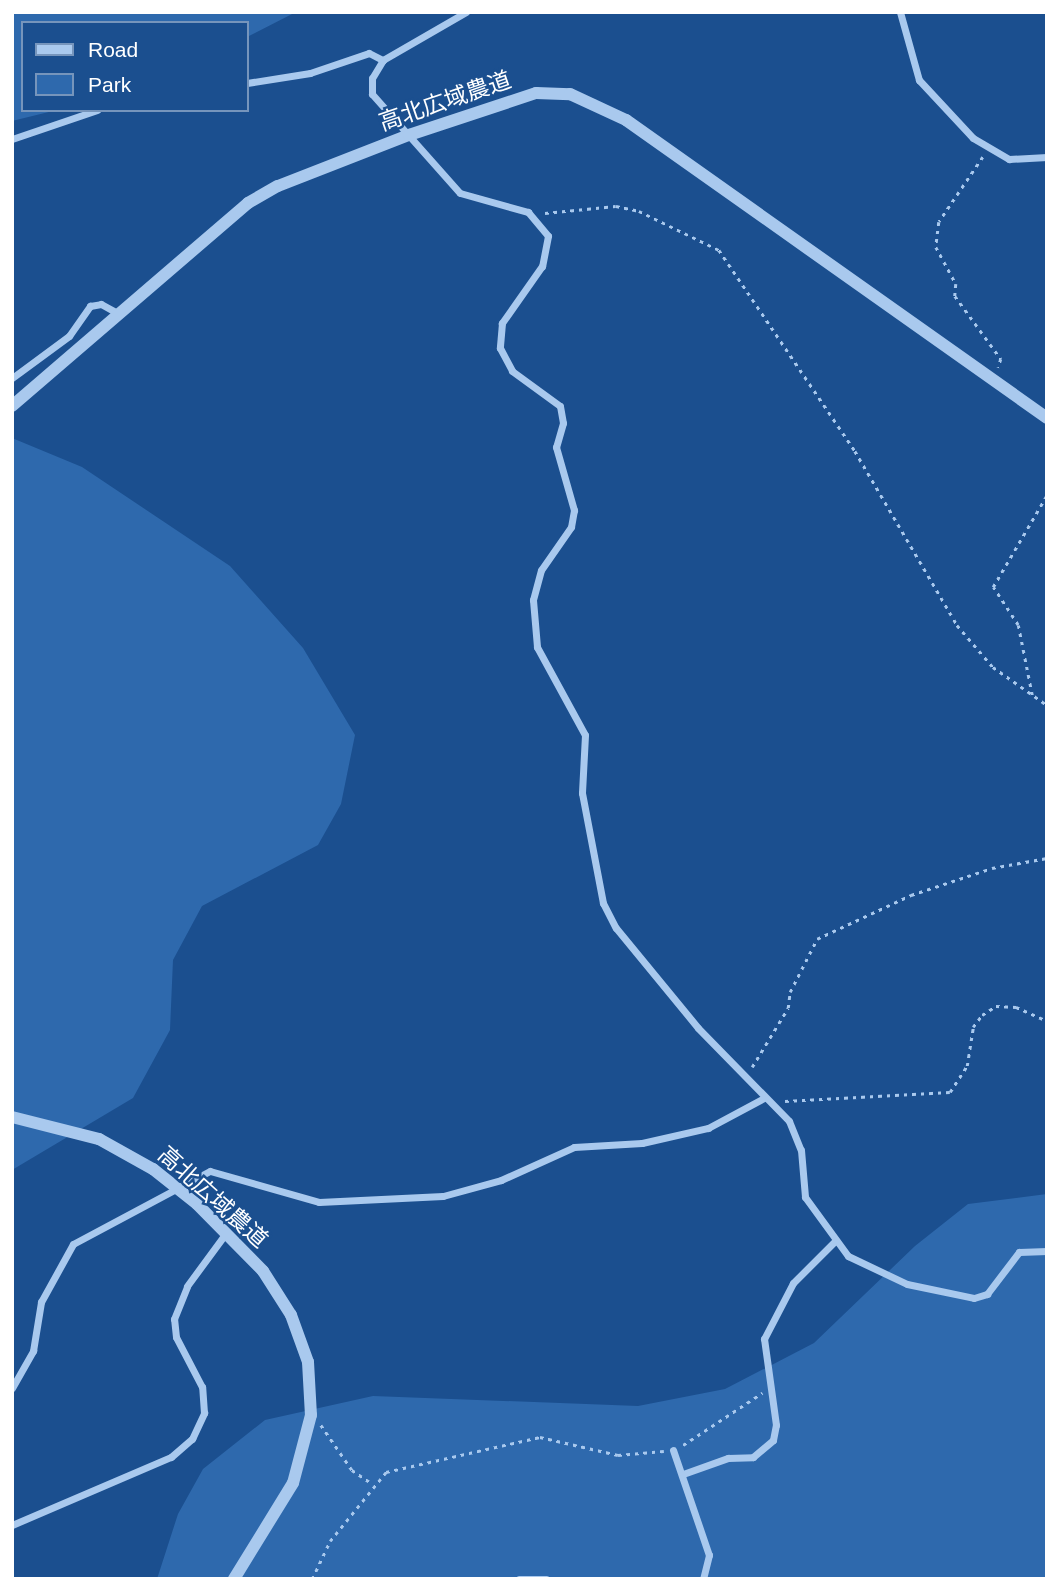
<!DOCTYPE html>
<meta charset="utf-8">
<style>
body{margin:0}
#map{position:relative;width:1059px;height:1591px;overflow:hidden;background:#1b4f8f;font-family:Arial,"Noto Sans JP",sans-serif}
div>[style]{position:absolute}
.green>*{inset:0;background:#2e69ad}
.path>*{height:2.5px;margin-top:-1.25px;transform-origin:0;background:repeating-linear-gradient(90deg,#a9c9ee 0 3.5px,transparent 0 8.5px)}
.minor>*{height:7px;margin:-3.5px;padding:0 3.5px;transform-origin:3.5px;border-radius:3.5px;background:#a9c9ee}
.tertiary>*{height:12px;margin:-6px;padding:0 6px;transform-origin:6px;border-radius:6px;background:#a9c9ee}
.tertiary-bridge>*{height:12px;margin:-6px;padding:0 6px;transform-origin:6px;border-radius:6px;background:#a9c9ee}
span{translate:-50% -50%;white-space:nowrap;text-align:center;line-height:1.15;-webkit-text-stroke:5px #1b4f8f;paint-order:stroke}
.street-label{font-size:23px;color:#fff}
.frame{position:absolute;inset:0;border:14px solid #fff;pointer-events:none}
.legend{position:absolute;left:21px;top:21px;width:228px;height:91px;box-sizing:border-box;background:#1b4f8f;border:2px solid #7695bc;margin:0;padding:9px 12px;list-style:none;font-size:21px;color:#fff}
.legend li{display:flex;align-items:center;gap:14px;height:35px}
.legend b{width:35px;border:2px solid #7695bc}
</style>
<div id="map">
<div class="green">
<div style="clip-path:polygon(12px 12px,296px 12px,247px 37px,247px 23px,23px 23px,23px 110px,57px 110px,12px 121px)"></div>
<div style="clip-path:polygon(12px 438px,82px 467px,230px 566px,303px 648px,355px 735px,341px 804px,318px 845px,202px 906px,173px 960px,170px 1030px,133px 1098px,12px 1170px)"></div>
<div style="clip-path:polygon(1047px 1194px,1047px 1579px,157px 1579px,178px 1514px,203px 1469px,265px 1420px,373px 1396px,638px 1406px,725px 1389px,814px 1343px,915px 1246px,968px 1204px)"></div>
</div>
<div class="path">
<div style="left:983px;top:157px;width:78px;rotate:124.1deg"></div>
<div style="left:939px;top:222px;width:25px;rotate:97deg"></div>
<div style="left:936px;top:247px;width:42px;rotate:61.6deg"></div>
<div style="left:956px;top:284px;width:12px;rotate:95deg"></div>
<div style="left:955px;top:296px;width:78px;rotate:53.9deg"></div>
<div style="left:1001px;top:359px;width:9px;rotate:108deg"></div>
<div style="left:545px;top:213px;width:71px;rotate:-5.6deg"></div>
<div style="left:616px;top:206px;width:24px;rotate:12deg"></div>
<div style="left:639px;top:211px;width:89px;rotate:26deg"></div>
<div style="left:719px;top:250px;width:243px;rotate:55.9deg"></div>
<div style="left:855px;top:451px;width:202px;rotate:59.6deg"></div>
<div style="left:957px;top:625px;width:55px;rotate:49.4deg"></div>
<div style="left:993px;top:667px;width:66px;rotate:35.1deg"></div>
<div style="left:1032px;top:695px;width:71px;rotate:-101.3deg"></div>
<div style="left:1018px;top:625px;width:45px;rotate:-123.3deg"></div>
<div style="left:993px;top:587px;width:107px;rotate:-59.6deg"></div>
<div style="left:752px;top:1067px;width:69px;rotate:-58.6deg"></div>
<div style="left:788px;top:1008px;width:16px;rotate:-83deg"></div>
<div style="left:790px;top:992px;width:59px;rotate:-63deg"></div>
<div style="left:817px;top:939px;width:104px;rotate:-25.1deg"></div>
<div style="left:911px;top:895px;width:85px;rotate:-18.4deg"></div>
<div style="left:992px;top:868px;width:56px;rotate:-10.3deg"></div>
<div style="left:785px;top:1101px;width:165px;rotate:-3.1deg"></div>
<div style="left:950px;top:1092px;width:31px;rotate:-57deg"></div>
<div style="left:967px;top:1066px;width:39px;rotate:-81deg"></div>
<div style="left:973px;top:1027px;width:15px;rotate:-53deg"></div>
<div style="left:982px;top:1015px;width:17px;rotate:-33deg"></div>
<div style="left:996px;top:1006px;width:20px;rotate:3deg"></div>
<div style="left:1016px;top:1007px;width:34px;rotate:24deg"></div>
<div style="left:321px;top:1425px;width:55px;rotate:55.4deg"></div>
<div style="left:352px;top:1470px;width:25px;rotate:34deg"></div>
<div style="left:683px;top:1445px;width:95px;rotate:-33.4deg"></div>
<div style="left:312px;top:1579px;width:42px;rotate:-64.7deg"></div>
<div style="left:330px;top:1541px;width:89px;rotate:-50.9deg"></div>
<div style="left:386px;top:1472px;width:158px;rotate:-12.8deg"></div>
<div style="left:540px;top:1437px;width:80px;rotate:13deg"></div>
<div style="left:618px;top:1455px;width:46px;rotate:-5deg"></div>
</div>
<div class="minor">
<div style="left:466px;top:12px;width:96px;rotate:150deg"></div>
<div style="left:383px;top:60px;width:21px;rotate:121deg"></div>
<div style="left:372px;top:78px;width:16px;rotate:90deg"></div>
<div style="left:372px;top:94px;width:132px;rotate:48.4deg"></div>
<div style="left:460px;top:193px;width:71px;rotate:15.6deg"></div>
<div style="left:528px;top:212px;width:31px;rotate:50deg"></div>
<div style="left:548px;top:236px;width:31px;rotate:101deg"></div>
<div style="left:542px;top:266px;width:70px;rotate:125.1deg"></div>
<div style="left:502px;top:323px;width:25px;rotate:95deg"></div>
<div style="left:500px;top:348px;width:26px;rotate:62deg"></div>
<div style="left:512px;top:371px;width:59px;rotate:36.1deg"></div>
<div style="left:560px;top:406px;width:17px;rotate:80deg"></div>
<div style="left:563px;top:423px;width:25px;rotate:106deg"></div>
<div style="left:556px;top:447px;width:66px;rotate:74.1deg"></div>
<div style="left:574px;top:510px;width:17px;rotate:100deg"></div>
<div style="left:571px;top:527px;width:52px;rotate:124.9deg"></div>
<div style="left:541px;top:570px;width:31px;rotate:105deg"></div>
<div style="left:533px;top:600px;width:47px;rotate:85.1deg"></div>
<div style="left:537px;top:647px;width:100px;rotate:61.4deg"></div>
<div style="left:585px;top:735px;width:58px;rotate:93deg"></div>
<div style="left:582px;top:793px;width:112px;rotate:79.2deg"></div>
<div style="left:603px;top:903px;width:28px;rotate:63deg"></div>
<div style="left:616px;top:928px;width:129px;rotate:50.6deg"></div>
<div style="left:698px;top:1028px;width:130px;rotate:45.6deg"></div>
<div style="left:789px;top:1121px;width:31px;rotate:68deg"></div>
<div style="left:801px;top:1150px;width:47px;rotate:85.1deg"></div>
<div style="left:805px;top:1197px;width:73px;rotate:53.9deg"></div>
<div style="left:848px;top:1256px;width:65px;rotate:25.4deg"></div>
<div style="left:907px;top:1284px;width:68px;rotate:11.8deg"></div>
<div style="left:974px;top:1298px;width:14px;rotate:-17deg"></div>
<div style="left:987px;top:1294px;width:53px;rotate:-52.7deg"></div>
<div style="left:1019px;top:1252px;width:28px;rotate:-2deg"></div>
<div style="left:900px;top:12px;width:71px;rotate:74.4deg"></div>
<div style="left:919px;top:80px;width:79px;rotate:47deg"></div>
<div style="left:973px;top:138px;width:42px;rotate:30.3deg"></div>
<div style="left:1009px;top:159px;width:38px;rotate:-3deg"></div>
<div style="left:247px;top:83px;width:64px;rotate:-9deg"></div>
<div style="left:310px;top:73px;width:62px;rotate:-18.7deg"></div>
<div style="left:369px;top:53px;width:16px;rotate:27deg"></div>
<div style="left:12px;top:139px;width:90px;rotate:-18.8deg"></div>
<div style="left:12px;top:378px;width:71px;rotate:-36.4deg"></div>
<div style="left:69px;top:336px;width:37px;rotate:-55deg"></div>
<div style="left:90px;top:306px;width:11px;rotate:-10deg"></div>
<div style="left:101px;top:304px;width:21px;rotate:29deg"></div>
<div style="left:12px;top:1388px;width:43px;rotate:-60.4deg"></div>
<div style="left:33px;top:1351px;width:50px;rotate:-80.7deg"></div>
<div style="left:41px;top:1302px;width:66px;rotate:-61.1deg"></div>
<div style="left:73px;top:1244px;width:155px;rotate:-28.1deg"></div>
<div style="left:210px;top:1171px;width:113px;rotate:15.9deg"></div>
<div style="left:319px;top:1202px;width:124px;rotate:-2.8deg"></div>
<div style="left:443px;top:1196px;width:60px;rotate:-15.4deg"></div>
<div style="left:501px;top:1180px;width:80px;rotate:-24.3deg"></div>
<div style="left:574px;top:1147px;width:68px;rotate:-3.4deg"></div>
<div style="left:642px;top:1143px;width:68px;rotate:-12.8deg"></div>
<div style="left:708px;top:1128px;width:64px;rotate:-28.2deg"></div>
<div style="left:673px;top:1450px;width:111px;rotate:71.1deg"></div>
<div style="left:709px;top:1555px;width:25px;rotate:104deg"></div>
<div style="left:683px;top:1474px;width:48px;rotate:-19.6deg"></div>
<div style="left:728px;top:1458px;width:25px;rotate:-2deg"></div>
<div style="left:753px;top:1457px;width:26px;rotate:-40deg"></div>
<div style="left:773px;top:1440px;width:15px;rotate:-79deg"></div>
<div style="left:776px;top:1425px;width:87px;rotate:-97.9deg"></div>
<div style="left:764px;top:1339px;width:63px;rotate:-62.6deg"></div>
<div style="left:793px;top:1283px;width:58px;rotate:-45deg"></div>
<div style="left:12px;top:1525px;width:173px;rotate:-23.2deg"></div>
<div style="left:171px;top:1457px;width:28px;rotate:-41deg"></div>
<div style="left:192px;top:1439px;width:29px;rotate:-65deg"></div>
<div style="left:204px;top:1413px;width:26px;rotate:-94deg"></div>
<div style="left:202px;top:1387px;width:56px;rotate:-117.5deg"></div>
<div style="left:176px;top:1337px;width:18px;rotate:-96deg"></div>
<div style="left:174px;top:1319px;width:35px;rotate:-68deg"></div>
<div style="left:187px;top:1286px;width:66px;rotate:-53.7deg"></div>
<div style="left:519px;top:1579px;width:27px"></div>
</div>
<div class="tertiary">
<div style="left:12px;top:406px;width:311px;rotate:-40.7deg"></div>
<div style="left:248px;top:203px;width:34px;rotate:-30deg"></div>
<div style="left:278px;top:186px;width:141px;rotate:-21.3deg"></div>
<div style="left:409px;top:135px;width:134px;rotate:-18.3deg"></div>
<div style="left:536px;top:93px;width:34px;rotate:2deg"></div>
<div style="left:570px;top:94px;width:62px;rotate:24.9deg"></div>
<div style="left:626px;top:120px;width:516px;rotate:35.29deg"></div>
<div style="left:12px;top:1117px;width:90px;rotate:14.2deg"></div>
<div style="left:99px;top:1139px;width:62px;rotate:29.1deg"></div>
<div style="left:197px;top:1204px;width:94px;rotate:45.4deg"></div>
<div style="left:263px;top:1271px;width:52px;rotate:57.5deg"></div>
<div style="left:291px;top:1315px;width:50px;rotate:70.1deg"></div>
<div style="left:308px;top:1362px;width:53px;rotate:86.8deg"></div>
<div style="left:311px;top:1415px;width:70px;rotate:104.8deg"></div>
<div style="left:293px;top:1483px;width:113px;rotate:121.6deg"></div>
</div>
<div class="tertiary-bridge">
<div style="left:153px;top:1169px;width:56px;rotate:38.5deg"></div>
</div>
<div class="street-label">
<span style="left:445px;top:101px;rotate:-19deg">高北広域農道</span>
<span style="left:213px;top:1197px;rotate:42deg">高北広域農道</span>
</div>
<div class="frame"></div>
<ul class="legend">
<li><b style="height:9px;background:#a9c9ee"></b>Road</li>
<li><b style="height:19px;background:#2e69ad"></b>Park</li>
</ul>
</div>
